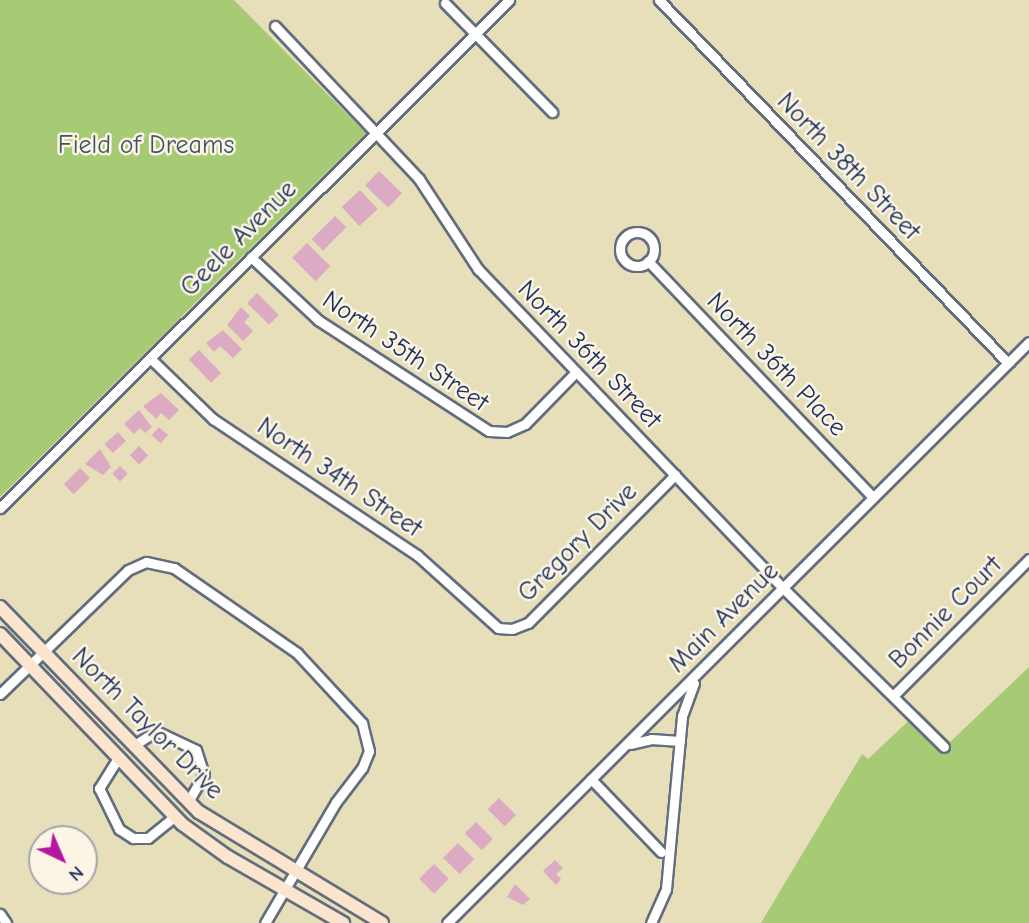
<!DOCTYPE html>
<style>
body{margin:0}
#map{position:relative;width:1029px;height:923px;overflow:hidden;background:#e6dfba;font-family:"Comic Neue",sans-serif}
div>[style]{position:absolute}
.green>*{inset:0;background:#a7cb74}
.building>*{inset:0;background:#ddaac4;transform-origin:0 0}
.roads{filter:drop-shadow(2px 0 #626d7e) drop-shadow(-2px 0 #626d7e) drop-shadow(0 2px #626d7e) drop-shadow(0 -2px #626d7e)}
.street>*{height:9px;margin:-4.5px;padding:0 4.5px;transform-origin:4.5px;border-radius:4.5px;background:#fff}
.street>.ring{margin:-4.5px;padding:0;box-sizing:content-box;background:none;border:9px solid #fff;border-radius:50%}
.secondary>*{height:12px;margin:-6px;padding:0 6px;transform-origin:6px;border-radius:6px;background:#fce5cf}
span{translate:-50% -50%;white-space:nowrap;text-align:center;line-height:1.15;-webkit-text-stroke:5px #fcf5e5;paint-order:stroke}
.park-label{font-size:26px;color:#3e5664}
.street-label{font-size:26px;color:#1b2f5e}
.north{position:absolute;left:28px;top:825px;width:70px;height:70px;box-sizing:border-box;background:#fcf5e5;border:2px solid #a2a6af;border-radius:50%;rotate:136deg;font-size:19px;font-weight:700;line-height:28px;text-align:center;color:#1b2f5e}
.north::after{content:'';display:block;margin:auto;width:24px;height:32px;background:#b5179e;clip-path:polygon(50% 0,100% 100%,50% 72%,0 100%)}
</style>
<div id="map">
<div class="green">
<div style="clip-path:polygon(0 0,234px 0,366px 133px,0 497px)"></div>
<div style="clip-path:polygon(1029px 667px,1029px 923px,761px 923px,862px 754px,868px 759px,919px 711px,950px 742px)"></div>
</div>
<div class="building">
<div style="left:379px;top:171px;width:32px;height:20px;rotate:44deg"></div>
<div style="left:360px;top:190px;width:26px;height:25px;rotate:47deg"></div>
<div style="left:335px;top:216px;width:16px;height:33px;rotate:45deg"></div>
<div style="left:307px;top:243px;width:33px;height:21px;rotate:45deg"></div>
<div style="left:257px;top:293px;width:31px;height:14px;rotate:45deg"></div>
<div style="clip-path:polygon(241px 307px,250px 316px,244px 322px,253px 331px,243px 341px,227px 325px)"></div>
<div style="clip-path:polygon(223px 330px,242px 349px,233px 358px,220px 346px,214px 352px,206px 343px)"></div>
<div style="left:199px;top:350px;width:32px;height:14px;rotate:46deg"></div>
<div style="clip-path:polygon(161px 393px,179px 410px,169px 420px,161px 413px,156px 419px,143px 406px)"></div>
<div style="clip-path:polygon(139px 410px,152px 427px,145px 433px,140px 428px,134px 434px,124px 424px)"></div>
<div style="left:159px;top:427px;width:12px;height:11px;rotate:42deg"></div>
<div style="left:118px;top:432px;width:12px;height:18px;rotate:48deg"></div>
<div style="left:139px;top:446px;width:13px;height:13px;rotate:45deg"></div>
<div style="clip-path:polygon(100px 449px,111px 467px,103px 475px,85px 464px)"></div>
<div style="left:120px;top:466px;width:11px;height:11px;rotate:45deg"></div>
<div style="left:80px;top:468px;width:14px;height:23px;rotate:45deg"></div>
<div style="left:499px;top:798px;width:24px;height:16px;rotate:45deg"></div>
<div style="left:476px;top:822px;width:24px;height:16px;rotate:45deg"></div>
<div style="left:458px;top:843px;width:23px;height:21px;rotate:45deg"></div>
<div style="clip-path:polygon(555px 860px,563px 868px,556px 874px,561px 879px,556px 885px,543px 871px)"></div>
<div style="left:434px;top:864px;width:21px;height:21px;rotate:45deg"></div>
<div style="clip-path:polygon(515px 884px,530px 899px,523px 905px,507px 897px)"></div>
</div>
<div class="roads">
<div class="street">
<div style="left:659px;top:0;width:504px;rotate:46.13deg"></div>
<div style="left:445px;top:3px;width:153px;rotate:45.5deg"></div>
<div style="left:275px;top:26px;width:210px;rotate:46.7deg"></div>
<div style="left:419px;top:179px;width:108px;rotate:56.8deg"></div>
<div style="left:478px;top:269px;width:441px;rotate:46.3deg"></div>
<div style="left:783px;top:588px;width:226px;rotate:44.6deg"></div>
<div class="ring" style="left:620px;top:232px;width:25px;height:25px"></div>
<div style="left:251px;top:257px;width:92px;rotate:43.2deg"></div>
<div style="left:318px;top:320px;width:204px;rotate:33deg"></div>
<div style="left:489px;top:431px;width:18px;rotate:3deg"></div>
<div style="left:507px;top:432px;width:20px;rotate:-24deg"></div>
<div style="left:525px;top:424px;width:73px;rotate:-45.6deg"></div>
<div style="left:648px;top:261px;width:326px;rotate:46.4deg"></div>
<div style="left:150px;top:358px;width:88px;rotate:44.1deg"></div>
<div style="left:213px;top:419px;width:245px;rotate:33.7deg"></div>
<div style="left:417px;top:555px;width:109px;rotate:42deg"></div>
<div style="left:498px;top:628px;width:14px;rotate:4deg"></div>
<div style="left:512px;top:629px;width:17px;rotate:-21deg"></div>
<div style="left:528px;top:623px;width:209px;rotate:-45.2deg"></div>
<div style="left:0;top:508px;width:719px;rotate:-44.94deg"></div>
<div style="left:0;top:694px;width:178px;rotate:-44.1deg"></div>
<div style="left:128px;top:570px;width:20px;rotate:-24deg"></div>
<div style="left:146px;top:562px;width:29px;rotate:12deg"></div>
<div style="left:174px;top:568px;width:150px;rotate:34.6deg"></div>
<div style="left:297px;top:653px;width:96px;rotate:47.1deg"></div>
<div style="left:362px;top:723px;width:29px;rotate:76deg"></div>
<div style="left:369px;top:751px;width:18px;rotate:112deg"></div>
<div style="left:362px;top:768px;width:43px;rotate:127.4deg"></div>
<div style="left:336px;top:802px;width:140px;rotate:120.4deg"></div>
<div style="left:893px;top:696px;width:193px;rotate:-45.2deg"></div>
<div style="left:630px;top:744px;width:22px;rotate:-13deg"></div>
<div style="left:651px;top:739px;width:29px;rotate:4deg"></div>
<div style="left:133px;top:746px;width:27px;rotate:-33deg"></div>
<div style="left:156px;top:731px;width:44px;rotate:25.4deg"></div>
<div style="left:196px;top:750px;width:25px;rotate:72deg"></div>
<div style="left:204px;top:774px;width:32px;rotate:120deg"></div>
<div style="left:118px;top:758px;width:36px;rotate:122deg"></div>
<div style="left:99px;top:788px;width:46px;rotate:64deg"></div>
<div style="left:119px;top:829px;width:17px;rotate:33deg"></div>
<div style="left:133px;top:838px;width:15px"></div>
<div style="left:148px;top:838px;width:33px;rotate:-39deg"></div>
<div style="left:591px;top:779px;width:101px;rotate:46.2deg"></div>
<div style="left:0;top:914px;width:11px;rotate:56deg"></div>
<div style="left:447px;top:923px;width:822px;rotate:-44.95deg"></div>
<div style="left:651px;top:923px;width:37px;rotate:-66deg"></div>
<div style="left:666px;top:889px;width:174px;rotate:-84.7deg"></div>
<div style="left:682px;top:716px;width:35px;rotate:-70deg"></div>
</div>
<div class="secondary">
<div style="left:0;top:607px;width:286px;rotate:45.9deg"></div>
<div style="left:199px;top:812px;width:214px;rotate:31.2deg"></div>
<div style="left:0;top:634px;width:263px;rotate:46.2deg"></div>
<div style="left:182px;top:824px;width:57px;rotate:35.7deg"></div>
<div style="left:228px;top:857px;width:133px;rotate:29.9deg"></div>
</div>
</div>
<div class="park-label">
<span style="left:146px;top:146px">Field of Dreams</span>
</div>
<div class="street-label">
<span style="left:848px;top:167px;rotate:46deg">North 38th Street</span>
<span style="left:239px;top:239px;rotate:-45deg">Geele Avenue</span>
<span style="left:405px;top:352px;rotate:34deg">North 35th Street</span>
<span style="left:589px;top:355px;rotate:46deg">North 36th Street</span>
<span style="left:776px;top:365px;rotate:46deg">North 36th Place</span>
<span style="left:339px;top:478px;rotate:34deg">North 34th Street</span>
<span style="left:578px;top:543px;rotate:-45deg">Gregory Drive</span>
<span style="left:946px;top:613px;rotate:-45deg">Bonnie Court</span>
<span style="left:724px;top:618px;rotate:-45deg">Main Avenue</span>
<span style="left:147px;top:724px;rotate:45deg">North Taylor Drive</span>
</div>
<div class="north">N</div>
</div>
